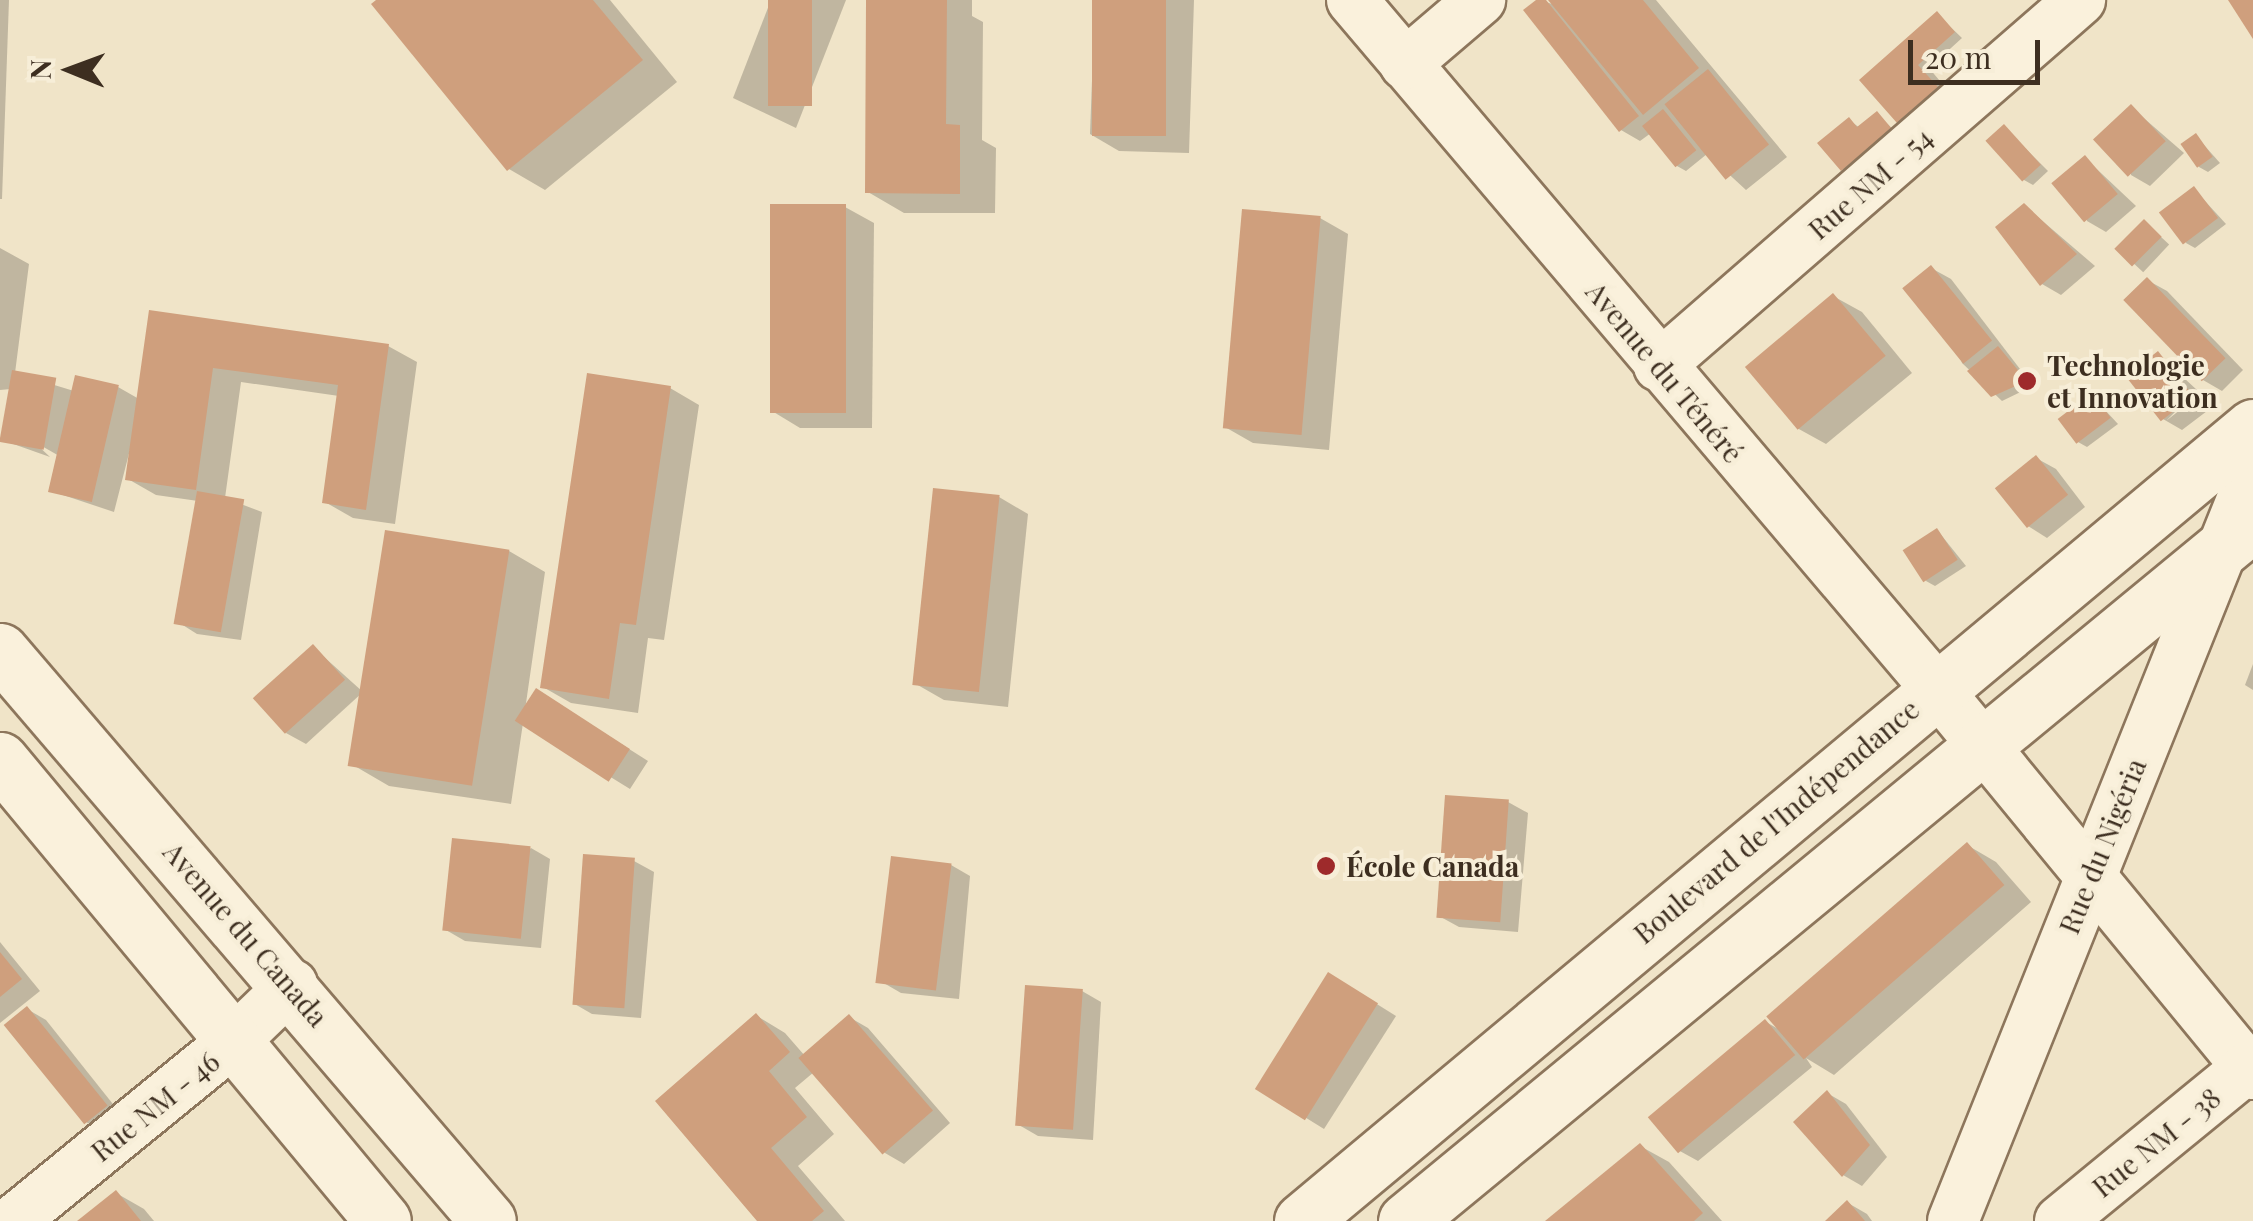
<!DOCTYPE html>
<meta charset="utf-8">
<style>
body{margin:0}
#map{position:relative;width:2253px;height:1221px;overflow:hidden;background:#f0e4c8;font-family:"Playfair Display",serif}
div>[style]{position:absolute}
.shadow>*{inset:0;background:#0003;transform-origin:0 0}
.building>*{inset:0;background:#cf9f7d;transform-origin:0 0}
.roads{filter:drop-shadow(2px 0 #8d765c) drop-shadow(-2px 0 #8d765c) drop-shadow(0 2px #8d765c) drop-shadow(0 -2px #8d765c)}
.street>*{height:50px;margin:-25px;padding:0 25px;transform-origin:25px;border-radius:25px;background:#faf1dc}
.secondary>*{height:55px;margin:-27.5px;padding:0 27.5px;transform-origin:27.5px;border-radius:27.5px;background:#faf1dc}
.dots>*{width:28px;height:28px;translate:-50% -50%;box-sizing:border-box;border:5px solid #f7eed8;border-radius:50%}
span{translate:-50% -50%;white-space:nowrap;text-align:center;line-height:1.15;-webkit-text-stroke:8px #f7eed8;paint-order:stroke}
.street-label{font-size:28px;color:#3d2e20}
.poi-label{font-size:28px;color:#3d2e20;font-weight:700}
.left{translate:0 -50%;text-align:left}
.north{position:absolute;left:20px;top:20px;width:100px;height:100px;-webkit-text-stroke:8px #f7eed8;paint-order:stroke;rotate:271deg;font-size:28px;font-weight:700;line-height:40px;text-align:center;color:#3d2e20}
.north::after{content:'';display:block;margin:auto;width:35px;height:45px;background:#3d2e20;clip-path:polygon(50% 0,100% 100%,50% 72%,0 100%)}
.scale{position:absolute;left:1908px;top:40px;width:132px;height:45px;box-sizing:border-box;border:5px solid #3d2e20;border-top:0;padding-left:12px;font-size:30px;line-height:35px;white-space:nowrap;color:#3d2e20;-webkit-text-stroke:8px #f7eed8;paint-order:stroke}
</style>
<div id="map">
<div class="shadow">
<div style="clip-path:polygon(0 0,9px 0,2px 199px,0 199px)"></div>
<div style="clip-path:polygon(380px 0,610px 0,677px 82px,545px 190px,509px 169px)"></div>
<div style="clip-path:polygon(771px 0,846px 0,796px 128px,733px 98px)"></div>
<div style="clip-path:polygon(869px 0,972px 0,972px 16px,983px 22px,982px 140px,996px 148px,995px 213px,904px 213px,868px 192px)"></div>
<div style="clip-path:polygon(1095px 0,1194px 0,1189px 153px,1119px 151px,1090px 134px)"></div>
<div style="clip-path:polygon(1540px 0,1555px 5px,1551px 0,1656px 0,1787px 157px,1746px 190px,1707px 154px,1686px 171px,1677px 166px,1651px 133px,1640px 141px,1621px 130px)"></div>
<div style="clip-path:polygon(1937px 14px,1962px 38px,1929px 68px,1955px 99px,1918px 132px,1898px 121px,1862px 80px)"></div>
<div style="clip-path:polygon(2131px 107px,2184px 153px,2150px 186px,2131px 175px)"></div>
<div style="clip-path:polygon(1877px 114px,1899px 135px,1852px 174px,1843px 169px,1849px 120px,1860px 128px)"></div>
<div style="clip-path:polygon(2004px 127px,2048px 171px,2033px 185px,2024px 180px)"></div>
<div style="clip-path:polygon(2196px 136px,2220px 163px,2208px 172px,2199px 167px)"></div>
<div style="clip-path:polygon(2085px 158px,2136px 206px,2106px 232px,2087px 221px)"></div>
<div style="clip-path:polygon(2194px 189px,2226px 224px,2195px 248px,2186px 243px)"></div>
<div style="clip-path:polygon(2025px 206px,2095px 266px,2061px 295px,2042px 284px)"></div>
<div style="clip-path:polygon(845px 207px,874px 223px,872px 428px,800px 428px,772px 411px)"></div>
<div style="clip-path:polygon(1320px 218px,1348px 234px,1329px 450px,1253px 443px,1225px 427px)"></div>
<div style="left:2145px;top:222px;width:33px;height:38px;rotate:43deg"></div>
<div style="clip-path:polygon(0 248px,29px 264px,15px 373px,74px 391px,118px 387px,139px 399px,151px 313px,388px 346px,417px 362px,395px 524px,353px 518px,325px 502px,339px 396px,241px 382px,225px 498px,262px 512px,241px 640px,197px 634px,178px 622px,198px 501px,156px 495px,128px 479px,134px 434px,114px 512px,54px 492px,61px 457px,33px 441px,50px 457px,2px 440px,11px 389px,0 390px)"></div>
<div style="clip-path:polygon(1931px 268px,1951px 279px,2033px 386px,2002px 401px,1962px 363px)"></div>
<div style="clip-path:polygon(2147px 280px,2167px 291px,2243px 370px,2222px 391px,2203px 380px)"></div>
<div style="clip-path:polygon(1833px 296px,1862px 312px,1912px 373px,1826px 444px,1797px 428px)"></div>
<div style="clip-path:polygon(2158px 354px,2197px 390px,2166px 421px,2200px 394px,2211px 408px,2182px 430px,2163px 419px)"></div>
<div style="clip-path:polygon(670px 388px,699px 405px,664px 640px,648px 638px,638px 713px,571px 703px,543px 687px)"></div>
<div style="clip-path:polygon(2092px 396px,2118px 424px,2087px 447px,2078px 442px)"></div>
<div style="clip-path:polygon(2036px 458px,2056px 469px,2085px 507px,2047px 538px,2028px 526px)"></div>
<div style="clip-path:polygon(999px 497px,1028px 514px,1008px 707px,944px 700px,916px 684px)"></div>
<div style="clip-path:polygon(1938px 531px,1966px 566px,1935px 586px,1926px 581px)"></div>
<div style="clip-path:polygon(509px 551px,545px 572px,525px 710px,555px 702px,648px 761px,630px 789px,523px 723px,511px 804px,389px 786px,353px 765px)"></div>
<div style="clip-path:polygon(313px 647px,363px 692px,306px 744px,286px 733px)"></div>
<div style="clip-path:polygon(2253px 664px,2253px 690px,2245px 685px)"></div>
<div style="clip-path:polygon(1508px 802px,1528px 813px,1518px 932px,1459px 927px,1439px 916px)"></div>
<div style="clip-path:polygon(1967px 845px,1996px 862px,2031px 902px,1834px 1075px,1806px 1058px,1812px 1067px,1698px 1161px,1678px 1150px,1766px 1022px,1780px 1030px)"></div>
<div style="clip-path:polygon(531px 848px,550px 859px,541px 948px,465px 941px,446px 930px)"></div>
<div style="clip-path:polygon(634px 861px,654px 872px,641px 1018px,592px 1014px,573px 1003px)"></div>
<div style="clip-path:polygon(951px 865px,970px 876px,959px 999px,901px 993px,882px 982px)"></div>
<div style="clip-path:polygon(0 942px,40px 991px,0 1023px)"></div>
<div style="clip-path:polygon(1348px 986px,1396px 1016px,1324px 1129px,1258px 1088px)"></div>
<div style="clip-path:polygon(1082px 991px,1101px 1002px,1093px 1140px,1038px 1136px,1019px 1125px)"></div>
<div style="clip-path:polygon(27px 1009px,46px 1020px,124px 1118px,105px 1133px,86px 1122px)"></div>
<div style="clip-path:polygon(757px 1016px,785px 1033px,805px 1056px,849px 1017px,868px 1028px,950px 1123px,904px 1164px,885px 1153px,814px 1072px,795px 1088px,834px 1134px,798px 1166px,845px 1221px,760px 1221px)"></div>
<div style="clip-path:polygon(1827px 1093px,1846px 1104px,1887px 1157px,1862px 1186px,1843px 1175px)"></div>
<div style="clip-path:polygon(1640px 1146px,1669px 1162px,1722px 1221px,1549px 1221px)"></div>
<div style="clip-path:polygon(116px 1193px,144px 1209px,154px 1221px,81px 1221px)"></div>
<div style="clip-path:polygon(1848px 1203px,1867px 1214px,1872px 1221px,1829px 1221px)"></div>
</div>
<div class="building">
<div style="clip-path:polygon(376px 0,593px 0,643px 60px,507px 171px,371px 4px)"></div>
<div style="left:768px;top:0;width:44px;height:106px"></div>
<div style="clip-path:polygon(866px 0,947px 0,946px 124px,960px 125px,960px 194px,865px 193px)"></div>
<div style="left:1092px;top:0;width:74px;height:136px"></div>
<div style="clip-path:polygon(1536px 0,1546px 0,1639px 116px,1619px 132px,1523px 10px)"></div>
<div style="clip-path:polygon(1548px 0,1643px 0,1699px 68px,1643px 115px)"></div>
<div style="clip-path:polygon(2228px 0,2253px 0,2253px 39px)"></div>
<div style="clip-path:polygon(1937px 11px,1955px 32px,1918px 65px,1938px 87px,1897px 123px,1859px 80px)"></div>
<div style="left:1708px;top:69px;width:97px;height:56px;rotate:51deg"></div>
<div style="left:2131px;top:104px;width:51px;height:52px;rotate:47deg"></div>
<div style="left:1663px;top:109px;width:53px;height:27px;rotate:51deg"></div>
<div style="clip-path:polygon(1877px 111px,1892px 129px,1841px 171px,1817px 143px,1849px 117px,1857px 127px)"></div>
<div style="left:2004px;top:124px;width:55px;height:25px;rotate:48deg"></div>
<div style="left:2196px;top:133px;width:29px;height:19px;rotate:55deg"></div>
<div style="left:2085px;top:155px;width:51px;height:44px;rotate:50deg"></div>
<div style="left:2194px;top:186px;width:40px;height:44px;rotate:53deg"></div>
<div style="clip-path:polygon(2024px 203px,2077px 254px,2040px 286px,1995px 227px)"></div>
<div style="left:770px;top:204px;width:76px;height:209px"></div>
<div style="left:1242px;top:209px;width:79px;height:220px;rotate:5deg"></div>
<div style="left:2144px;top:219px;width:25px;height:42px;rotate:45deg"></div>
<div style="left:1931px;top:265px;width:97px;height:37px;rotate:51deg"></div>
<div style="left:2147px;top:277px;width:113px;height:33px;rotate:46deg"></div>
<div style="left:1833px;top:293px;width:82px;height:115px;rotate:50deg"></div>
<div style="clip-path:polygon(149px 310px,389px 344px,366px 510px,322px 503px,338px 385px,213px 368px,196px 490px,125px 480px)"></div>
<div style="clip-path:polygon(1998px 346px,2027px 381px,1991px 397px,1967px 371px)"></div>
<div style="left:2158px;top:351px;width:57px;height:41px;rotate:52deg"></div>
<div style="left:12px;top:370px;width:45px;height:73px;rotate:10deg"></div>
<div style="clip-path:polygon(587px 373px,671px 386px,636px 625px,620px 623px,609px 699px,540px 688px)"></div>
<div style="left:75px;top:375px;width:45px;height:120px;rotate:13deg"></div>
<div style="left:2092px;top:393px;width:31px;height:43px;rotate:53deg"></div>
<div style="left:2036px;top:455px;width:51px;height:53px;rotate:51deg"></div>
<div style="left:933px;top:488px;width:67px;height:198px;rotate:6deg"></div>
<div style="left:197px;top:491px;width:48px;height:135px;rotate:10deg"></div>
<div style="left:1937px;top:528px;width:38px;height:41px;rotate:57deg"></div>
<div style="left:385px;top:530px;width:126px;height:239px;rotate:9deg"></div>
<div style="left:313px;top:644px;width:48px;height:81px;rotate:48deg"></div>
<div style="left:536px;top:688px;width:112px;height:39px;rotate:33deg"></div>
<div style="left:1445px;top:795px;width:64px;height:123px;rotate:4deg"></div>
<div style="left:452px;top:838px;width:79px;height:93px;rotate:6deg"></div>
<div style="left:1967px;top:842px;width:57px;height:266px;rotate:49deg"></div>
<div style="left:583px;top:854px;width:52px;height:151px;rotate:4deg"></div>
<div style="left:891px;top:856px;width:61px;height:128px;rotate:7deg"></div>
<div style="clip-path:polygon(0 952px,22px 979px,0 997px)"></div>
<div style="left:1328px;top:972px;width:59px;height:138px;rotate:32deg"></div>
<div style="left:1025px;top:985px;width:58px;height:141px;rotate:4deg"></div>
<div style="left:27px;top:1006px;width:128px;height:30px;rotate:51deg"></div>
<div style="clip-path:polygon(756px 1013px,790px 1052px,769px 1071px,807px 1117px,771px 1148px,824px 1211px,812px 1221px,757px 1221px,655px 1101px)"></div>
<div style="left:849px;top:1014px;width:128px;height:67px;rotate:49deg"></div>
<div style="left:1765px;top:1019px;width:47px;height:153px;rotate:50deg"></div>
<div style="clip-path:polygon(1827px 1090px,1870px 1145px,1842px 1177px,1793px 1122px)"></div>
<div style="clip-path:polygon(1640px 1143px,1703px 1213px,1694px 1221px,1545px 1221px)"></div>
<div style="clip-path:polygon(116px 1190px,141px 1221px,77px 1221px)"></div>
<div style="clip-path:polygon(1847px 1200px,1865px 1221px,1825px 1221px)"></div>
</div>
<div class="roads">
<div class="street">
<div style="left:1352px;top:0;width:901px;rotate:49.68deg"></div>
<div style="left:1935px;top:687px;width:501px;rotate:50.59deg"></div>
<div style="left:1405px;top:64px;width:99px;rotate:-40.5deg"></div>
<div style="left:1659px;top:366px;width:558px;rotate:-41deg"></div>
<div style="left:13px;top:1221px;width:285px;rotate:-39.2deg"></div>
<div style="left:234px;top:1041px;width:81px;rotate:-44deg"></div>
<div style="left:1953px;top:1221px;width:807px;rotate:-68.17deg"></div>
<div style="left:2060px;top:1221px;width:249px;rotate:-39.3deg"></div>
</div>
<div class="secondary">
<div style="left:0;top:651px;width:750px;rotate:49.43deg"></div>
<div style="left:0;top:760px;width:599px;rotate:50.28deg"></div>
<div style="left:1302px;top:1221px;width:1239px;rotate:-39.86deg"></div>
<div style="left:1406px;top:1221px;width:1098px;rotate:-39.49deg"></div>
</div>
</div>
<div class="dots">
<div style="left:2027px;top:381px;background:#9e2a2b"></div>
<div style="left:1326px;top:866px;background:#9e2a2b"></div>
</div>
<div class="street-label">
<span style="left:1870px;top:183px;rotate:-41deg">Rue NM - 54</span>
<span style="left:1665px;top:372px;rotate:50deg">Avenue du Ténéré</span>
<span style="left:1776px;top:821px;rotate:-40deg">Boulevard de l'Indépendance</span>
<span style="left:2102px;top:846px;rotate:-68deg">Rue du Nigéria</span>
<span style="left:246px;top:934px;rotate:49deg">Avenue du Canada</span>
<span style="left:155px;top:1106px;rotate:-39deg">Rue NM - 46</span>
<span style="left:2156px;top:1142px;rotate:-39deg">Rue NM - 38</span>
</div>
<div class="poi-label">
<span class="left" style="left:2047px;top:381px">Technologie<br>et Innovation</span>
<span class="left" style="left:1346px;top:866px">École Canada</span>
</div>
<div class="north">N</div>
<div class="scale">20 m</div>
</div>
